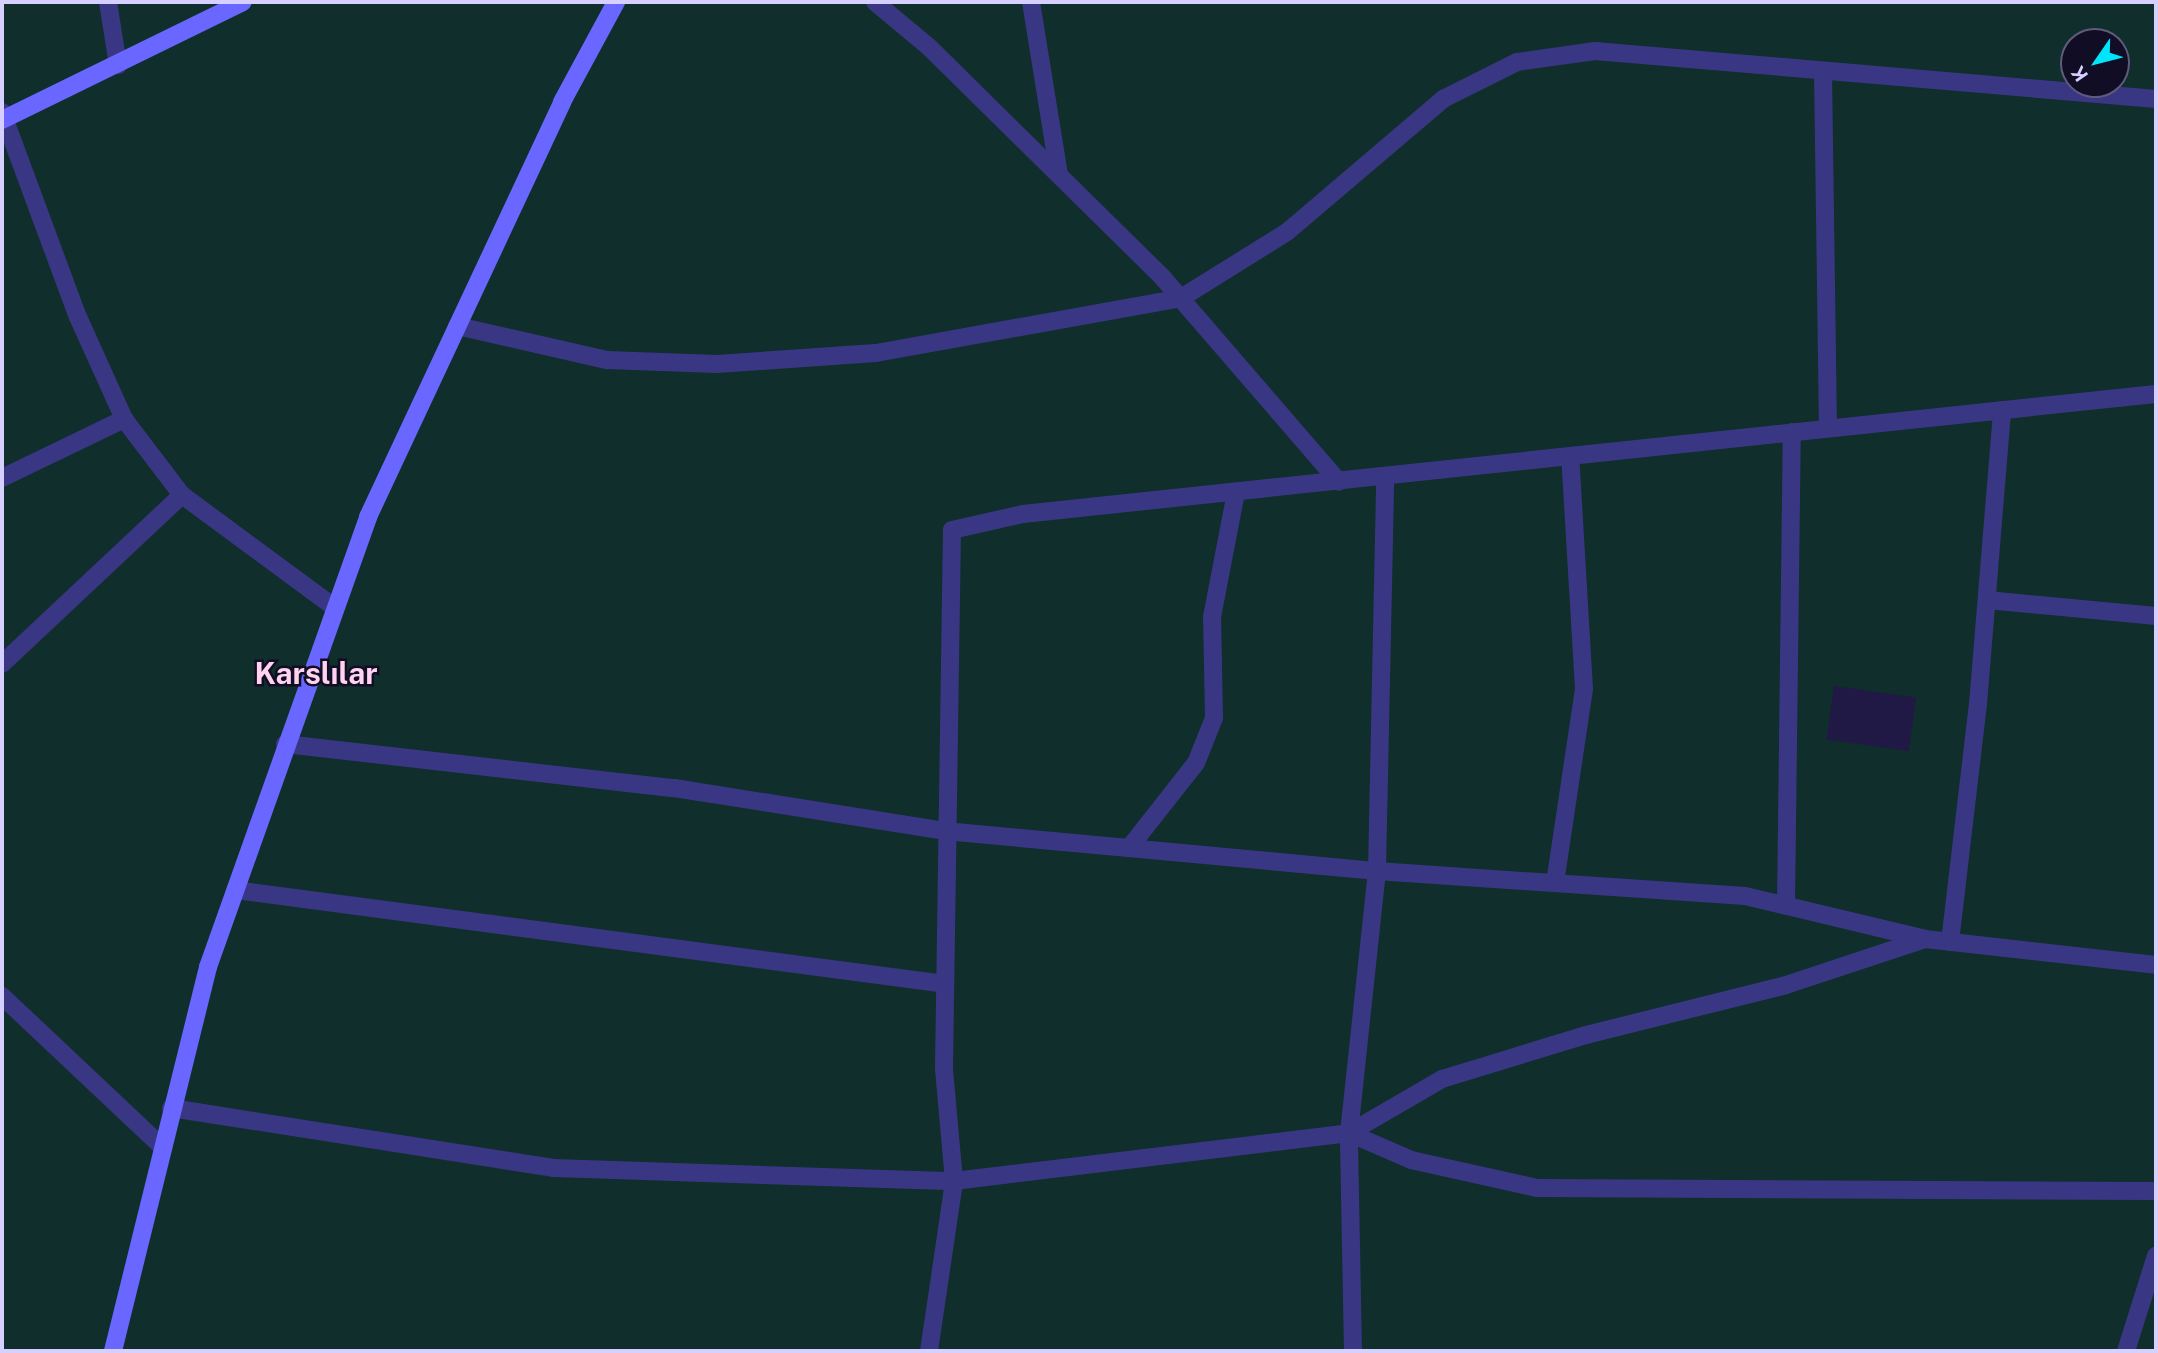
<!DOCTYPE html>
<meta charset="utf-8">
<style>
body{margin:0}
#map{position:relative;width:2158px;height:1353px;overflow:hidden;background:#110d24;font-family:"Public Sans",sans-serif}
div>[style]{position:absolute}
.green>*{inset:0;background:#102e2c}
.building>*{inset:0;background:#211945;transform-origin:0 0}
.street>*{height:18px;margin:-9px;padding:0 9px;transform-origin:9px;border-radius:9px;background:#393784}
.secondary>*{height:18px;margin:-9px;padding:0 9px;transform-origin:9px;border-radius:9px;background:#6967ff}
span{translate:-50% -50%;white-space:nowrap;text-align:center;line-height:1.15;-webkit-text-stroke:5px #110d24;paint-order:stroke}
.district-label{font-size:30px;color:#ffd2ef;font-weight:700}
.frame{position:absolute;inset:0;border:4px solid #d5d0ff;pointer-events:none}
.north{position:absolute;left:2060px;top:28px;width:70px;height:70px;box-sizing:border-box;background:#110d24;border:2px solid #5f5b7c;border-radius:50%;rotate:235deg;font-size:19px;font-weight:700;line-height:28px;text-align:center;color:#d5d0ff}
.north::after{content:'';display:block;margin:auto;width:24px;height:32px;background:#00e5fb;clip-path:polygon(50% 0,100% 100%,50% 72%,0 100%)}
</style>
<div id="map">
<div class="green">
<div style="clip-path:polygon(evenodd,2px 2px,2156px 2px,2156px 1351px,2px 1351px,2px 2px,2074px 42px,2116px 42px,2116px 84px,2074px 84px,2074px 42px)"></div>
</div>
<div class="building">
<div style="left:1834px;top:686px;width:83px;height:54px;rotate:8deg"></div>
</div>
<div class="street">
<div style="left:108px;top:2px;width:64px;rotate:81deg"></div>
<div style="left:875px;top:2px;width:70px;rotate:39.8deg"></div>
<div style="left:929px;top:47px;width:329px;rotate:44.6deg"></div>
<div style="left:1163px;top:278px;width:269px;rotate:49.2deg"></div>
<div style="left:1031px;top:2px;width:175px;rotate:80.8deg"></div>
<div style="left:1823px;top:71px;width:357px;rotate:89.2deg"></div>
<div style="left:2px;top:112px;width:219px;rotate:69.7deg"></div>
<div style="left:78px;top:317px;width:112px;rotate:65.7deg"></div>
<div style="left:124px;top:419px;width:96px;rotate:52.7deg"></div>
<div style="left:182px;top:495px;width:190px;rotate:36.4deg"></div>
<div style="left:457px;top:326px;width:154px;rotate:12.8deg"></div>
<div style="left:607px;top:360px;width:110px;rotate:2.1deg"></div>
<div style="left:717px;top:364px;width:159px;rotate:-4deg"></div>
<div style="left:876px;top:353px;width:310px;rotate:-10.2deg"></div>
<div style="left:1181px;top:298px;width:125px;rotate:-31.9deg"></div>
<div style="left:1287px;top:232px;width:205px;rotate:-40.4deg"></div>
<div style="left:1443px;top:99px;width:83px;rotate:-26.6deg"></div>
<div style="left:1517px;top:62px;width:79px;rotate:-8deg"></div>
<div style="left:1595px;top:51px;width:563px;rotate:4.89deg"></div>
<div style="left:2px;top:478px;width:136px;rotate:-25.8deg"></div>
<div style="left:1987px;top:600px;width:170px;rotate:5.4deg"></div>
<div style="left:2px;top:664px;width:247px;rotate:-43.2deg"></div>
<div style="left:285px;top:744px;width:391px;rotate:6.5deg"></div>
<div style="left:674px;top:788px;width:274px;rotate:9deg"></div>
<div style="left:945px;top:831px;width:434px;rotate:5.3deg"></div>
<div style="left:1377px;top:871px;width:369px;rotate:3.9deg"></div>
<div style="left:1745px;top:896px;width:185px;rotate:13.4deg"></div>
<div style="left:1925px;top:939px;width:232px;rotate:6.4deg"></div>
<div style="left:1129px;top:848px;width:108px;rotate:-51.8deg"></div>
<div style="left:1196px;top:763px;width:48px;rotate:-68.2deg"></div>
<div style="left:1214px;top:718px;width:101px;rotate:-91.1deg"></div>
<div style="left:1212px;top:617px;width:127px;rotate:-79.1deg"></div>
<div style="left:1555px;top:883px;width:196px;rotate:-81.5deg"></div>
<div style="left:1584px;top:689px;width:233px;rotate:-93.4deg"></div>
<div style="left:235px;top:890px;width:716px;rotate:7.54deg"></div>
<div style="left:1786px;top:906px;width:474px;rotate:-89.3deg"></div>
<div style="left:1950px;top:942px;width:240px;rotate:-83.3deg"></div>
<div style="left:1978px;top:704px;width:295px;rotate:-85.3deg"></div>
<div style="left:2px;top:996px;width:219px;rotate:43.3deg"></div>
<div style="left:171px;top:1108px;width:387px;rotate:8.9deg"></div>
<div style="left:553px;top:1168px;width:401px;rotate:1.9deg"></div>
<div style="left:954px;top:1181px;width:398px;rotate:-6.9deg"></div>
<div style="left:1349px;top:1133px;width:108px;rotate:-30.1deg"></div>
<div style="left:1442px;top:1079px;width:151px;rotate:-17deg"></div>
<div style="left:1586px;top:1035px;width:206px;rotate:-14deg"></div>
<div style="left:1786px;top:985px;width:146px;rotate:-18.3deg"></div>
<div style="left:1349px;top:1133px;width:68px;rotate:23.5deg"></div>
<div style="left:1411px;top:1160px;width:129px;rotate:12.5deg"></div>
<div style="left:1537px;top:1188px;width:619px;rotate:0.28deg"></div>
<div style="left:929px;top:1351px;width:172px;rotate:-81.6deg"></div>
<div style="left:954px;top:1181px;width:113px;rotate:-95.1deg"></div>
<div style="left:944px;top:1068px;width:538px;rotate:-89.15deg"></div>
<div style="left:952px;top:530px;width:73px;rotate:-12.7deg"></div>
<div style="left:1023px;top:514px;width:1139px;rotate:-6.05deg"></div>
<div style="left:1353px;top:1351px;width:218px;rotate:-91.1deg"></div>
<div style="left:1349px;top:1133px;width:263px;rotate:-83.9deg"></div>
<div style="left:1377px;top:871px;width:394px;rotate:-88.8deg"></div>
<div style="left:2126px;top:1351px;width:100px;rotate:-72.5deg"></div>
</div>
<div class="secondary">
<div style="left:2px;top:120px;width:268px;rotate:-26.1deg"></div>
<div style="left:113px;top:1351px;width:396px;rotate:-76.1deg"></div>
<div style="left:208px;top:967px;width:478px;rotate:-70.4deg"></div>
<div style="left:368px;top:517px;width:458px;rotate:-64.9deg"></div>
<div style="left:562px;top:102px;width:114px;rotate:-61.6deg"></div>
</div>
<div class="district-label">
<span style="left:316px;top:673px">Karslılar</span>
</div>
<div class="frame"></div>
<div class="north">K</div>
</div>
